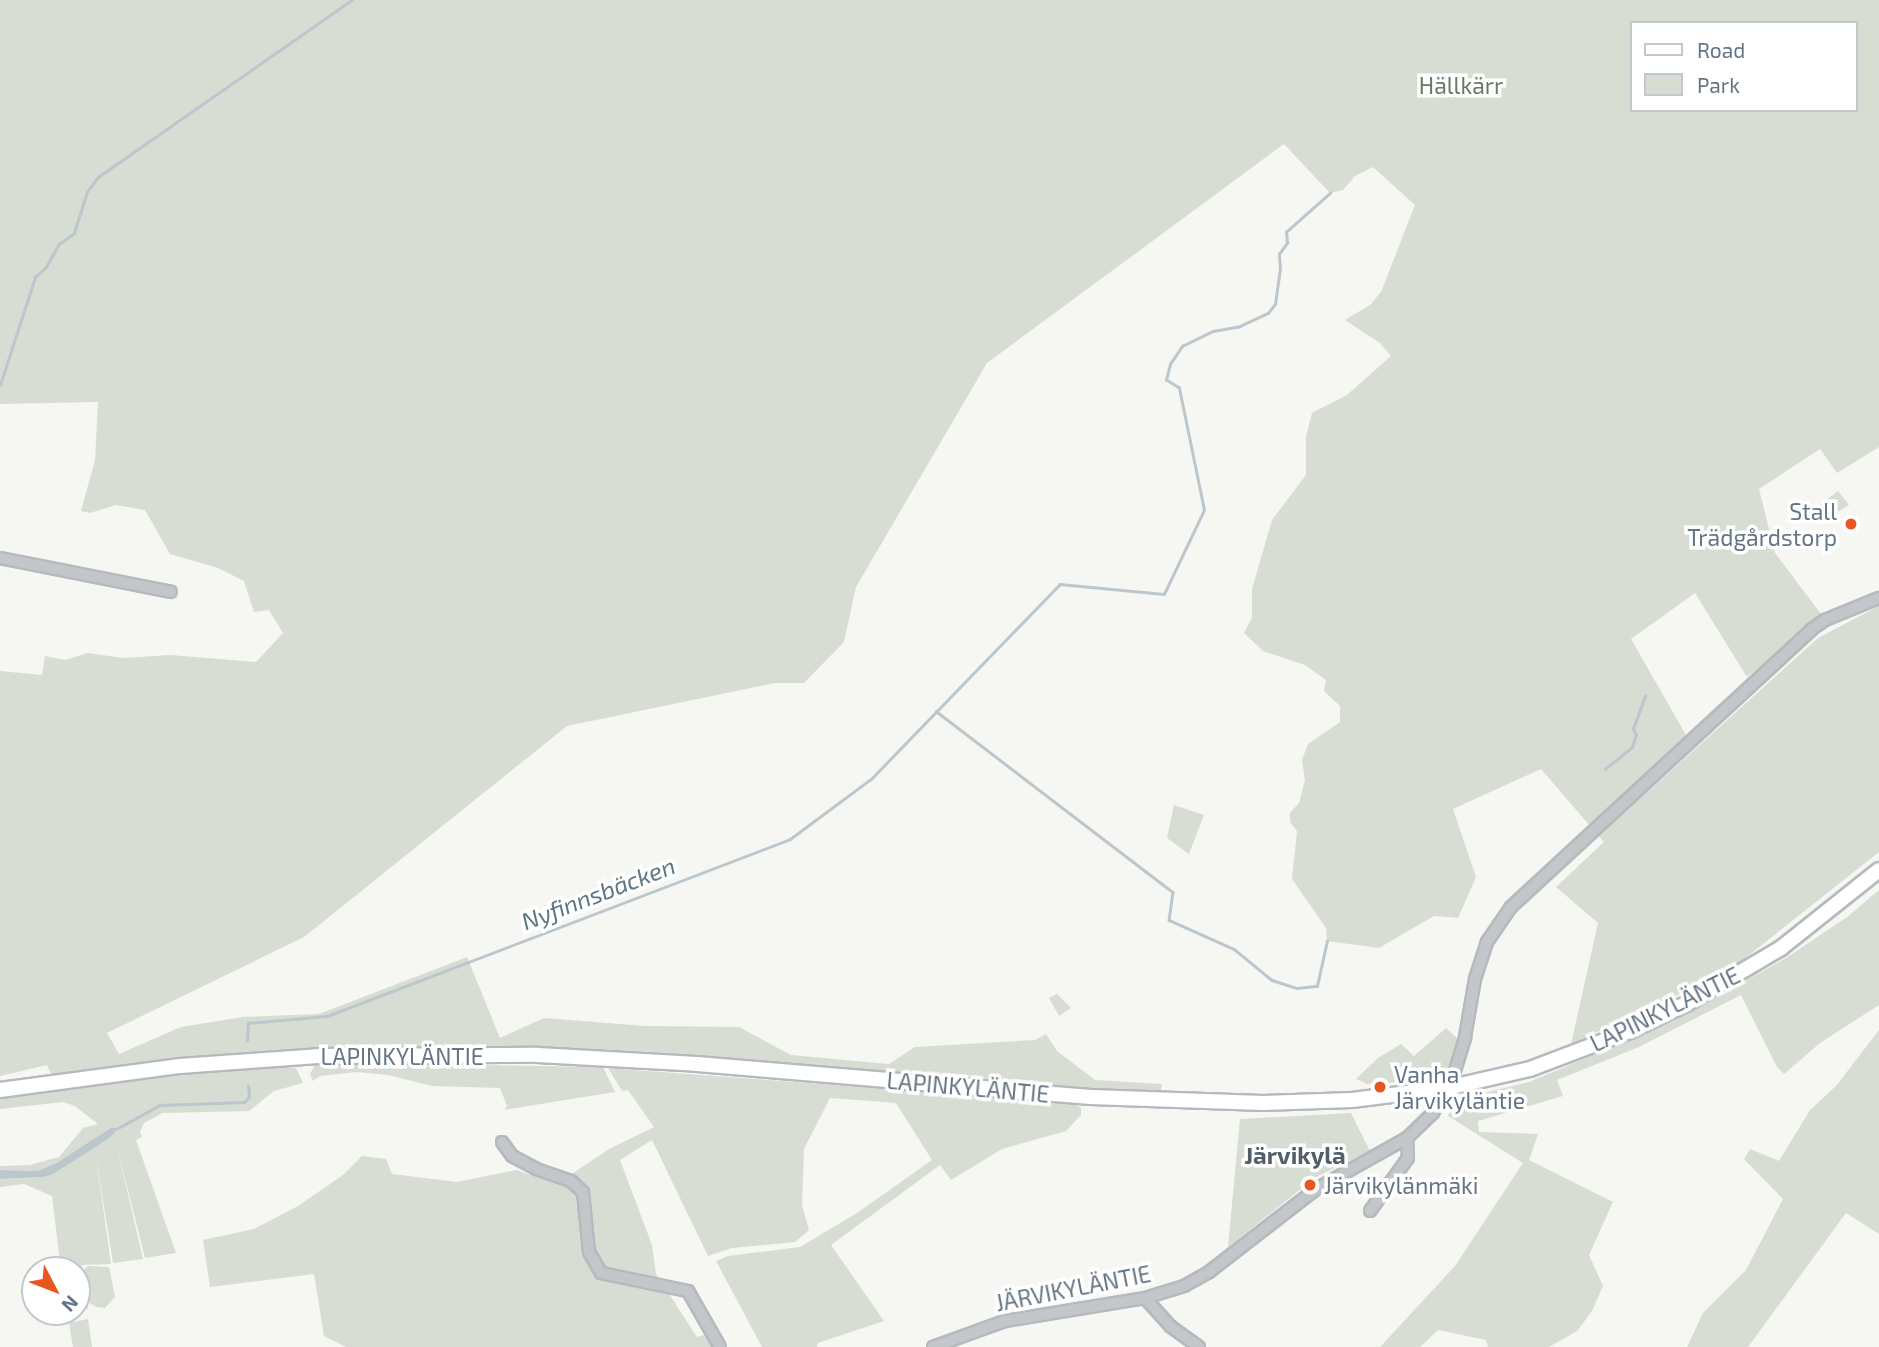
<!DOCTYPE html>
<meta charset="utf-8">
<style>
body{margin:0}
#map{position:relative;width:1879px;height:1347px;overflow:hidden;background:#f6f6f2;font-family:"Exo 2",sans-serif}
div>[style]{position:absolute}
.green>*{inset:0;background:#d7ddd3}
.water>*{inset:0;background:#bcc7cd}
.stream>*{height:2.5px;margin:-1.25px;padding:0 1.25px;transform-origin:1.25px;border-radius:1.25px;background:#bcc7cd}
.roads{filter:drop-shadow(2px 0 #b5babf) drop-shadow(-2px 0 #b5babf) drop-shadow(0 2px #b5babf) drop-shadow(0 -2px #b5babf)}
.street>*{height:10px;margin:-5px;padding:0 5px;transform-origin:5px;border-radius:5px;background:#c3c7ca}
.secondary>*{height:14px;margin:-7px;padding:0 7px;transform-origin:7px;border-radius:7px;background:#fff}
.dots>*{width:19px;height:19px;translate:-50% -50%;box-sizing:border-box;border:4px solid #fff;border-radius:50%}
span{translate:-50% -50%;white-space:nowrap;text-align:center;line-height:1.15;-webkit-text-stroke:7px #fff;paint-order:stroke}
.park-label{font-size:23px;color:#677b63}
.poi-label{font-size:23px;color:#647584}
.right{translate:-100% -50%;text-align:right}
.left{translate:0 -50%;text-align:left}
.street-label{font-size:23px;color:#647584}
.water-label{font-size:24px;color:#5f7781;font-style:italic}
.neighbourhood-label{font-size:24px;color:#525e69;font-weight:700}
.legend{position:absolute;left:1630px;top:21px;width:228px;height:91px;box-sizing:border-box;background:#fff;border:2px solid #c1c8ce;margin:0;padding:9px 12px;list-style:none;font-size:21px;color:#647584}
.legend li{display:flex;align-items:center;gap:14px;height:35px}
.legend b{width:35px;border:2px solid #c1c8ce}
.north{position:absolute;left:21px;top:1256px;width:70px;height:70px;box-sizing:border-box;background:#fff;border:2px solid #c1c8ce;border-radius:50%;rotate:132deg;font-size:19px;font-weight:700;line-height:28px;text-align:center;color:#647584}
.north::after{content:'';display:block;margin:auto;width:24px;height:32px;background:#e85720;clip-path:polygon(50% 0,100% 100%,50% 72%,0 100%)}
</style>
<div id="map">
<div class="green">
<div style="clip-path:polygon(evenodd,0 0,1879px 0,1879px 447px,1837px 473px,1820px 449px,1759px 489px,1775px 553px,1824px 618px,1747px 677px,1695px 593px,1631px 639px,1686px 735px,1590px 826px,1541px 769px,1453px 809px,1476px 877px,1458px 918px,1434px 916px,1379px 948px,1327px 941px,1326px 928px,1292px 879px,1297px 831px,1290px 822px,1290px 813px,1299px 803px,1305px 780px,1302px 760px,1308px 744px,1340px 722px,1340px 706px,1324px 691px,1326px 680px,1305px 665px,1263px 651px,1244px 633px,1252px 618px,1252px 589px,1272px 520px,1306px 475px,1306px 437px,1312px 413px,1347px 395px,1391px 356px,1380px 343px,1345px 320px,1370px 305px,1381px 292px,1415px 205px,1373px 167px,1355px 176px,1343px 190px,1330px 193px,1284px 144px,987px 363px,856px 587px,844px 642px,804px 683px,775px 683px,567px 726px,304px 937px,107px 1033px,119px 1054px,181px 1027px,243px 1017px,319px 1014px,467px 957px,500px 1038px,544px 1018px,645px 1026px,739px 1027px,791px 1055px,889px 1064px,915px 1047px,1035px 1040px,1046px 1034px,1057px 1051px,1095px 1080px,1162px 1084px,1160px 1094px,651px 1052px,550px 1047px,337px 1047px,240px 1053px,51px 1074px,47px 1065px,0 1076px,0 671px,42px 675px,45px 656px,65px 660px,88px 653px,123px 658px,170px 655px,256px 662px,283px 633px,269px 610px,254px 612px,244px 581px,218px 568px,170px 554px,145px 510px,116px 505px,90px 513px,81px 511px,95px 460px,98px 402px,0 404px,0 0,1632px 23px,1856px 23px,1856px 110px,1632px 110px,1632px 23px)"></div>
<div style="clip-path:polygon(1838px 491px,1849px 505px,1834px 514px,1823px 512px,1817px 507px)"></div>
<div style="clip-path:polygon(1879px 606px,1879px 852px,1744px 959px,1695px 987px,1571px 1044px,1598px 923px,1556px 887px,1604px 842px,1599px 836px,1818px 638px)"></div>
<div style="clip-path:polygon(1174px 805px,1204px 815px,1189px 854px,1167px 838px)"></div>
<div style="clip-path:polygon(1879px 890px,1879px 1005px,1820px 1043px,1784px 1074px,1777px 1067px,1741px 995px,1639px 1047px,1557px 1080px,1563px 1096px,1478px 1121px,1479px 1132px,1538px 1134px,1529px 1160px,1613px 1202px,1589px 1255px,1603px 1286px,1592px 1311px,1577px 1331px,1549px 1347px,1488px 1347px,1486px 1340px,1438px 1330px,1420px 1347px,1380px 1347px,1455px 1266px,1523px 1163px,1448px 1116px,1455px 1100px,1529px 1082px,1674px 1021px,1786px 958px,1847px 917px)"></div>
<div style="clip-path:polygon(1057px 994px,1071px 1008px,1059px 1016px,1049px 998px)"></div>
<div style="clip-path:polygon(1446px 1028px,1459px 1040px,1450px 1064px,1441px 1076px,1432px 1080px,1367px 1084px,1356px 1079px,1378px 1058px,1401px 1044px,1414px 1056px)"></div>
<div style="clip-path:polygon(1879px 1030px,1879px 1234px,1846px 1213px,1748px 1347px,1687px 1347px,1703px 1313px,1746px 1270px,1783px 1199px,1744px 1159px,1750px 1149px,1779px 1161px,1810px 1110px,1836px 1086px)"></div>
<div style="clip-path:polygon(351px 1063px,603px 1067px,615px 1092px,504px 1110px,507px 1106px,500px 1088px,432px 1086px,388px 1075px,357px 1072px,320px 1076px,313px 1081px,310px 1074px,315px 1065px)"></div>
<div style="clip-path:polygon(282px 1066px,296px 1068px,303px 1083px,274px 1091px,249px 1111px,163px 1113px,144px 1123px,140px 1132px,142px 1137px,136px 1140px,176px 1253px,145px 1258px,117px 1147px,143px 1259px,113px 1263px,96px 1157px,111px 1264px,82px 1265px,83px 1270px,88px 1266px,109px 1267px,115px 1297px,105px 1308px,96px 1307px,87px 1301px,88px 1309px,77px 1311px,77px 1270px,61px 1270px,52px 1196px,24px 1184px,0 1187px,0 1179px,44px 1177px,108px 1139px,37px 1171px,0 1170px,0 1166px,30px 1165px,59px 1157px,83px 1128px,98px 1124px,75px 1106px,63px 1102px,0 1109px,0 1097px,121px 1080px)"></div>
<div style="clip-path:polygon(608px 1068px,1074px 1103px,1081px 1108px,1081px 1115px,1066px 1131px,1002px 1149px,951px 1180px,940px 1165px,831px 1245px,884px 1321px,818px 1343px,817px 1347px,762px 1347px,716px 1261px,728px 1256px,800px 1247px,857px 1213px,932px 1160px,896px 1103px,830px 1098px,804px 1149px,802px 1205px,809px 1230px,795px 1242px,732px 1248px,708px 1256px,652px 1140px,620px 1160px,652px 1245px,656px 1274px,697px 1337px,707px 1334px,714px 1347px,346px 1347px,324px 1336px,314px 1274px,210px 1287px,203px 1240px,254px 1229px,298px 1206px,343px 1175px,362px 1156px,386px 1159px,392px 1174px,457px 1182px,516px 1170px,557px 1184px,609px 1149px,654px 1127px,628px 1090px,622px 1091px)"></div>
<div style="clip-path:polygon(1351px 1113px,1370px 1151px,1316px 1177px,1228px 1247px,1240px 1119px)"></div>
<div style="clip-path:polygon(88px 1319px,92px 1347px,73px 1347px,69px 1323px)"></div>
</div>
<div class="water">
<div style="clip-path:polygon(111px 1128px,119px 1128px,108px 1139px,53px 1174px,44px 1177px,0 1179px,0 1170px,37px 1171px,58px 1162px)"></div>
</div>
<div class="stream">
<div style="left:0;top:385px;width:114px;rotate:-72deg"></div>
<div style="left:35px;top:277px;width:15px;rotate:-42deg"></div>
<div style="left:46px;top:267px;width:26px;rotate:-61deg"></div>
<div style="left:59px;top:244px;width:19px;rotate:-36deg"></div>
<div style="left:74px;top:233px;width:43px;rotate:-72.4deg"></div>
<div style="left:87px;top:192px;width:19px;rotate:-54deg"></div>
<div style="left:98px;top:177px;width:310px;rotate:-34.9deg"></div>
<div style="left:936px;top:711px;width:298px;rotate:37.4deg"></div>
<div style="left:1173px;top:892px;width:28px;rotate:98deg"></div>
<div style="left:1169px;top:920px;width:71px;rotate:24deg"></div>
<div style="left:1234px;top:949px;width:49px;rotate:39.2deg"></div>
<div style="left:1272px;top:980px;width:26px;rotate:18deg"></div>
<div style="left:1297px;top:988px;width:20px;rotate:-6deg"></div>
<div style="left:1317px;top:986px;width:46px;rotate:-77.5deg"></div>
<div style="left:1605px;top:769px;width:35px;rotate:-39deg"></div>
<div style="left:1632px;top:747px;width:13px;rotate:-72deg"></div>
<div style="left:1636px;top:735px;width:7px;rotate:-117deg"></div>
<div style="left:1633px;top:729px;width:35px;rotate:-70deg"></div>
<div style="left:247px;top:1041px;width:18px;rotate:-87deg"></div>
<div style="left:248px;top:1023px;width:79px;rotate:-5.1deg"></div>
<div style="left:327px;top:1016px;width:496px;rotate:-20.9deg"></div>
<div style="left:790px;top:839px;width:102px;rotate:-36.6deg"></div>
<div style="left:872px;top:778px;width:270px;rotate:-45.9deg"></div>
<div style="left:1060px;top:584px;width:104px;rotate:5.5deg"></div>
<div style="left:1164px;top:594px;width:93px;rotate:-64.5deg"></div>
<div style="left:1204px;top:510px;width:125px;rotate:-101.6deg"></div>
<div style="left:1179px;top:388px;width:15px;rotate:-148deg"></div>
<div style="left:1166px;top:380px;width:16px;rotate:-76deg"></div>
<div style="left:1170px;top:364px;width:22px;rotate:-56deg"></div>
<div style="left:1182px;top:346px;width:34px;rotate:-26deg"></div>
<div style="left:1213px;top:331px;width:27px;rotate:-10deg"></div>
<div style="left:1240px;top:326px;width:31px;rotate:-25deg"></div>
<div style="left:1268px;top:313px;width:11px;rotate:-52deg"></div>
<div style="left:1275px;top:304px;width:34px;rotate:-82deg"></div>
<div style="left:1280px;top:270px;width:16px;rotate:-94deg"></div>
<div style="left:1279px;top:254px;width:14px;rotate:-54deg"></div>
<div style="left:1287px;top:243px;width:11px;rotate:-95deg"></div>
<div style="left:1286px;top:232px;width:59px;rotate:-41.6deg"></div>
<div style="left:118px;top:1128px;width:48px;rotate:-28.7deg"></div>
<div style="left:160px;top:1105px;width:84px;rotate:-2deg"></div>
<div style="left:244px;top:1102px;width:7px;rotate:-45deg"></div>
<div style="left:249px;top:1097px;width:11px;rotate:-95deg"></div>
</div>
<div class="roads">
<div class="street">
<div style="left:0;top:558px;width:174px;rotate:11.2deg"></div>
<div style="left:502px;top:1142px;width:17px;rotate:54deg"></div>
<div style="left:512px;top:1156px;width:27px;rotate:28deg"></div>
<div style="left:536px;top:1169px;width:37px;rotate:19deg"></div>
<div style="left:571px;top:1181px;width:16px;rotate:43deg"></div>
<div style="left:583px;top:1192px;width:60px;rotate:84.3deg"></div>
<div style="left:589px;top:1252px;width:24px;rotate:60deg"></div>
<div style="left:601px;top:1273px;width:89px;rotate:11.7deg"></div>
<div style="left:688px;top:1291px;width:64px;rotate:60.3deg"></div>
<div style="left:1370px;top:1211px;width:65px;rotate:-54.4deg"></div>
<div style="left:1408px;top:1158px;width:20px;rotate:-93deg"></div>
<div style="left:1145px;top:1298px;width:38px;rotate:48deg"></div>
<div style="left:1170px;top:1326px;width:36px;rotate:36deg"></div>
<div style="left:933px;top:1347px;width:77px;rotate:-19.9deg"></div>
<div style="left:1005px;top:1321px;width:142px;rotate:-9.3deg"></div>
<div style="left:1145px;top:1298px;width:41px;rotate:-17.1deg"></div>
<div style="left:1184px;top:1286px;width:29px;rotate:-29deg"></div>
<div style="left:1209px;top:1272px;width:135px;rotate:-37.8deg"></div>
<div style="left:1316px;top:1189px;width:104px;rotate:-29.3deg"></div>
<div style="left:1407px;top:1138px;width:36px;rotate:-44deg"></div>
<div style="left:1433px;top:1113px;width:44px;rotate:-61.7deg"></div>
<div style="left:1454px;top:1074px;width:39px;rotate:-73deg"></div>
<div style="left:1465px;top:1037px;width:59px;rotate:-80.2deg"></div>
<div style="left:1475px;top:979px;width:39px;rotate:-72deg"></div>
<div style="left:1487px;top:942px;width:42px;rotate:-55.6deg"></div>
<div style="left:1511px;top:907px;width:410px;rotate:-42.7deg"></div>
<div style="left:1812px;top:629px;width:16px;rotate:-35deg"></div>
<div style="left:1825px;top:620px;width:58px;rotate:-22.2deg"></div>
</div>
<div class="secondary">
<div style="left:0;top:1090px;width:182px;rotate:-7.6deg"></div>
<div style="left:180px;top:1066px;width:138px;rotate:-4.1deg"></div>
<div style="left:318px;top:1056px;width:220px;rotate:-0.3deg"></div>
<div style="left:538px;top:1055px;width:159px;rotate:3.2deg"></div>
<div style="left:697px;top:1064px;width:395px;rotate:4.8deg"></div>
<div style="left:1091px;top:1097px;width:172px;rotate:2deg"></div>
<div style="left:1263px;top:1103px;width:89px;rotate:-1.9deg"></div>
<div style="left:1352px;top:1100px;width:96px;rotate:-7.2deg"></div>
<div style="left:1447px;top:1088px;width:85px;rotate:-12.9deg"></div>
<div style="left:1530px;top:1069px;width:107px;rotate:-20.8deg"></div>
<div style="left:1630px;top:1031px;width:64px;rotate:-25.8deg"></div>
<div style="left:1688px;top:1003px;width:108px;rotate:-30.6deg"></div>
<div style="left:1781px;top:948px;width:125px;rotate:-38.5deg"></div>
</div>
</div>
<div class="dots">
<div style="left:1851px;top:524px;background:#e85720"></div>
<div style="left:1380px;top:1087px;background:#e85720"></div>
<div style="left:1310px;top:1185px;background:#e85720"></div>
</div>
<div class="park-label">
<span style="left:1461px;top:85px">Hällkärr</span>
</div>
<div class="poi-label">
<span class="right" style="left:1837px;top:524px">Stall<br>Trädgårdstorp</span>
<span class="left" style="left:1394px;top:1087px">Vanha<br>Järvikyläntie</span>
<span class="left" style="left:1324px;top:1185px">Järvikylänmäki</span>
</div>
<div class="street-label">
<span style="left:1665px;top:1009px;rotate:-26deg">LAPINKYLÄNTIE</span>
<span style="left:402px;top:1056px">LAPINKYLÄNTIE</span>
<span style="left:968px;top:1087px;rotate:5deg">LAPINKYLÄNTIE</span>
<span style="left:1073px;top:1288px;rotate:-11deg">JÄRVIKYLÄNTIE</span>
</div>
<div class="water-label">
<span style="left:598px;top:893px;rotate:-21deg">Nyfinnsbäcken</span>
</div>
<div class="neighbourhood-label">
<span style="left:1295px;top:1155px">Järvikylä</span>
</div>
<ul class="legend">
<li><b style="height:9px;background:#fff"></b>Road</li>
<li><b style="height:19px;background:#d7ddd3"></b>Park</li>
</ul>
<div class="north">N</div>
</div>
